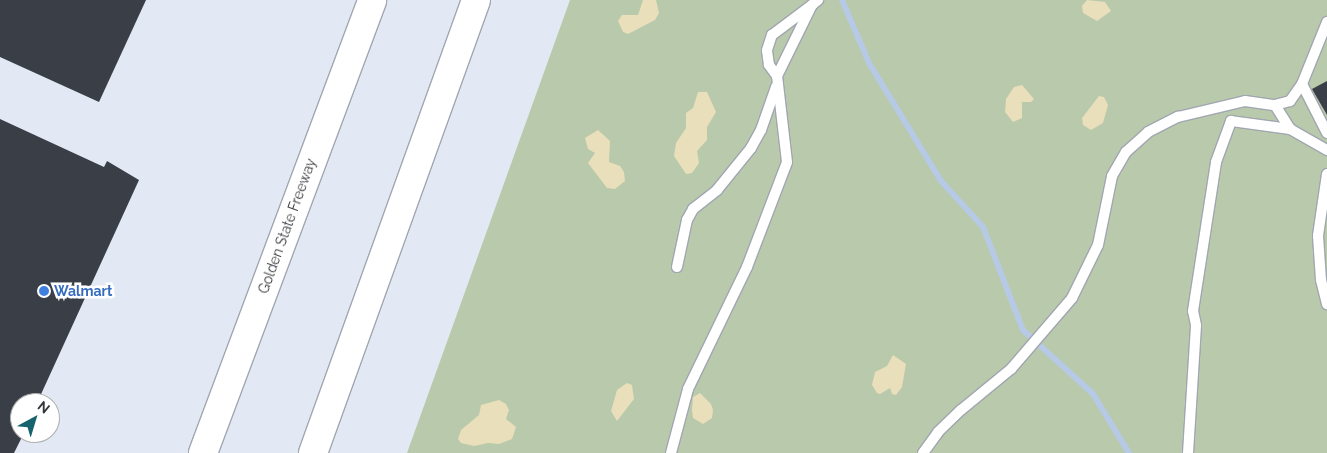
<!DOCTYPE html>
<style>
body{margin:0}
#map{position:relative;width:1327px;height:453px;overflow:hidden;background:#e3e9f4;font-family:Raleway,sans-serif}
div>[style]{position:absolute}
.green>*{inset:0;background:#b9c9ab}
.sand>*{inset:0;background:#e9dfba}
.stream>*{height:6px;margin:-3px;padding:0 3px;transform-origin:3px;border-radius:3px;background:#b6cae6}
.building>*{inset:0;background:#3a3e47}
.roads{filter:drop-shadow(1px 0 #a1a6b0) drop-shadow(-1px 0 #a1a6b0) drop-shadow(0 1px #a1a6b0) drop-shadow(0 -1px #a1a6b0)}
.lane>*{height:10px;margin:-5px;padding:0 5px;transform-origin:5px;border-radius:5px;background:#fff}
.highway>*{height:28px;margin:-14px;padding:0 14px;transform-origin:14px;border-radius:14px;background:#fff}
.dots>*{width:14px;height:14px;translate:-50% -50%;box-sizing:border-box;border:2px solid #fff;border-radius:50%}
span{translate:-50% -50%;white-space:nowrap;text-align:center;line-height:1.15;-webkit-text-stroke:5px #fff;paint-order:stroke}
.street-label{font-size:14px;color:#34363a}
.shop-label{font-size:14px;color:#366cbe;font-weight:700}
.left{translate:0 -50%;text-align:left}
.north{position:absolute;left:10px;top:393px;width:50px;height:50px;box-sizing:border-box;background:#fff;border:1px solid #aeafb0;border-radius:50%;rotate:39deg;font-size:14px;font-weight:700;line-height:20px;text-align:center;color:#34363a}
.north::after{content:'';display:block;margin:auto;width:18px;height:22px;background:#17636d;clip-path:polygon(50% 0,100% 100%,50% 72%,0 100%)}
</style>
<div id="map">
<div class="green">
<div style="clip-path:polygon(570px 0,1327px 0,1327px 453px,407px 453px)"></div>
</div>
<div class="sand">
<div style="clip-path:polygon(643px 0,656px 0,659px 13px,655px 20px,628px 34px,623px 32px,618px 21px,622px 15px,638px 15px)"></div>
<div style="clip-path:polygon(1087px 0,1105px 2px,1111px 11px,1097px 21px,1083px 13px,1082px 6px)"></div>
<div style="clip-path:polygon(1022px 85px,1034px 99px,1031px 102px,1022px 102px,1022px 118px,1013px 122px,1005px 112px,1006px 99px,1014px 87px)"></div>
<div style="clip-path:polygon(698px 92px,707px 92px,716px 112px,707px 127px,707px 140px,697px 151px,699px 163px,692px 173px,686px 174px,674px 156px,676px 143px,686px 128px,686px 113px,693px 108px)"></div>
<div style="clip-path:polygon(1099px 96px,1104px 97px,1108px 105px,1103px 123px,1091px 130px,1083px 125px,1082px 118px)"></div>
<div style="clip-path:polygon(598px 130px,610px 141px,609px 162px,620px 166px,624px 172px,625px 181px,615px 189px,607px 188px,588px 163px,595px 153px,588px 149px,585px 138px)"></div>
<div style="clip-path:polygon(893px 355px,906px 364px,902px 387px,896px 395px,892px 394px,890px 388px,880px 394px,877px 393px,872px 385px,875px 372px,887px 366px)"></div>
<div style="clip-path:polygon(627px 383px,632px 385px,634px 399px,617px 421px,611px 411px,617px 390px)"></div>
<div style="clip-path:polygon(700px 393px,711px 404px,713px 410px,712px 418px,703px 424px,693px 418px,692px 411px,693px 397px)"></div>
<div style="clip-path:polygon(499px 400px,506px 404px,509px 410px,506px 419px,516px 427px,512px 439px,499px 444px,488px 443px,474px 446px,461px 443px,458px 439px,461px 430px,479px 415px,481px 405px)"></div>
</div>
<div class="stream">
<div style="left:842px;top:0;width:69px;rotate:66.8deg"></div>
<div style="left:869px;top:63px;width:138px;rotate:58.6deg"></div>
<div style="left:941px;top:181px;width:62px;rotate:47.6deg"></div>
<div style="left:983px;top:227px;width:110px;rotate:68.8deg"></div>
<div style="left:1023px;top:330px;width:95px;rotate:42.4deg"></div>
<div style="left:1093px;top:394px;width:69px;rotate:58.6deg"></div>
</div>
<div class="building">
<div style="clip-path:polygon(0 0,146px 0,99px 102px,0 57px)"></div>
<div style="clip-path:polygon(1327px 81px,1327px 115px,1312px 89px)"></div>
<div style="clip-path:polygon(0 119px,104px 167px,107px 161px,139px 180px,37px 403px,20px 403px,20px 433px,24px 433px,14px 453px,0 453px)"></div>
</div>
<div class="roads">
<div class="lane">
<div style="left:777px;top:76px;width:14px;rotate:-126deg"></div>
<div style="left:769px;top:65px;width:15px;rotate:-98deg"></div>
<div style="left:767px;top:50px;width:16px;rotate:-72deg"></div>
<div style="left:772px;top:35px;width:50px;rotate:-36.9deg"></div>
<div style="left:1302px;top:84px;width:67px;rotate:-68deg"></div>
<div style="left:1327px;top:133px;width:55px;rotate:-117deg"></div>
<div style="left:1302px;top:84px;width:21px;rotate:125deg"></div>
<div style="left:1290px;top:101px;width:16px;rotate:165deg"></div>
<div style="left:1275px;top:105px;width:28px;rotate:58deg"></div>
<div style="left:1290px;top:129px;width:43px;rotate:29.6deg"></div>
<div style="left:1327px;top:174px;width:63px;rotate:98.3deg"></div>
<div style="left:1318px;top:236px;width:44px;rotate:86.1deg"></div>
<div style="left:1321px;top:280px;width:25px;rotate:76deg"></div>
<div style="left:677px;top:267px;width:48px;rotate:-78deg"></div>
<div style="left:687px;top:220px;width:13px;rotate:-61deg"></div>
<div style="left:693px;top:209px;width:31px;rotate:-38deg"></div>
<div style="left:717px;top:190px;width:54px;rotate:-51deg"></div>
<div style="left:751px;top:148px;width:21px;rotate:-61deg"></div>
<div style="left:761px;top:130px;width:46px;rotate:-70.8deg"></div>
<div style="left:671px;top:453px;width:66px;rotate:-75.1deg"></div>
<div style="left:688px;top:389px;width:136px;rotate:-64.2deg"></div>
<div style="left:747px;top:267px;width:112px;rotate:-69.1deg"></div>
<div style="left:787px;top:162px;width:87px;rotate:-96.6deg"></div>
<div style="left:777px;top:76px;width:79px;rotate:-63.8deg"></div>
<div style="left:812px;top:5px;width:8px;rotate:-40deg"></div>
<div style="left:923px;top:453px;width:26px;rotate:-54deg"></div>
<div style="left:938px;top:432px;width:32px;rotate:-44deg"></div>
<div style="left:961px;top:410px;width:65px;rotate:-39.4deg"></div>
<div style="left:1011px;top:369px;width:94px;rotate:-49.3deg"></div>
<div style="left:1072px;top:298px;width:59px;rotate:-63.9deg"></div>
<div style="left:1098px;top:245px;width:70px;rotate:-78.5deg"></div>
<div style="left:1112px;top:176px;width:28px;rotate:-60deg"></div>
<div style="left:1126px;top:152px;width:30px;rotate:-42deg"></div>
<div style="left:1148px;top:132px;width:34px;rotate:-27deg"></div>
<div style="left:1178px;top:117px;width:69px;rotate:-13.4deg"></div>
<div style="left:1245px;top:101px;width:30px;rotate:8deg"></div>
<div style="left:1188px;top:453px;width:128px;rotate:-86.4deg"></div>
<div style="left:1196px;top:325px;width:14px;rotate:-102deg"></div>
<div style="left:1193px;top:311px;width:151px;rotate:-81.2deg"></div>
<div style="left:1216px;top:162px;width:44px;rotate:-69.9deg"></div>
<div style="left:1231px;top:121px;width:60px;rotate:7.7deg"></div>
</div>
<div class="highway">
<div style="left:203px;top:453px;width:483px;rotate:-69.5deg"></div>
<div style="left:313px;top:453px;width:481px;rotate:-70.2deg"></div>
</div>
</div>
<div class="dots">
<div style="left:44px;top:291px;background:#3f7fe0"></div>
</div>
<div class="street-label">
<span style="left:287px;top:226px;rotate:-70deg">Golden State Freeway</span>
</div>
<div class="shop-label">
<span class="left" style="left:54px;top:291px">Walmart</span>
</div>
<div class="north">N</div>
</div>
